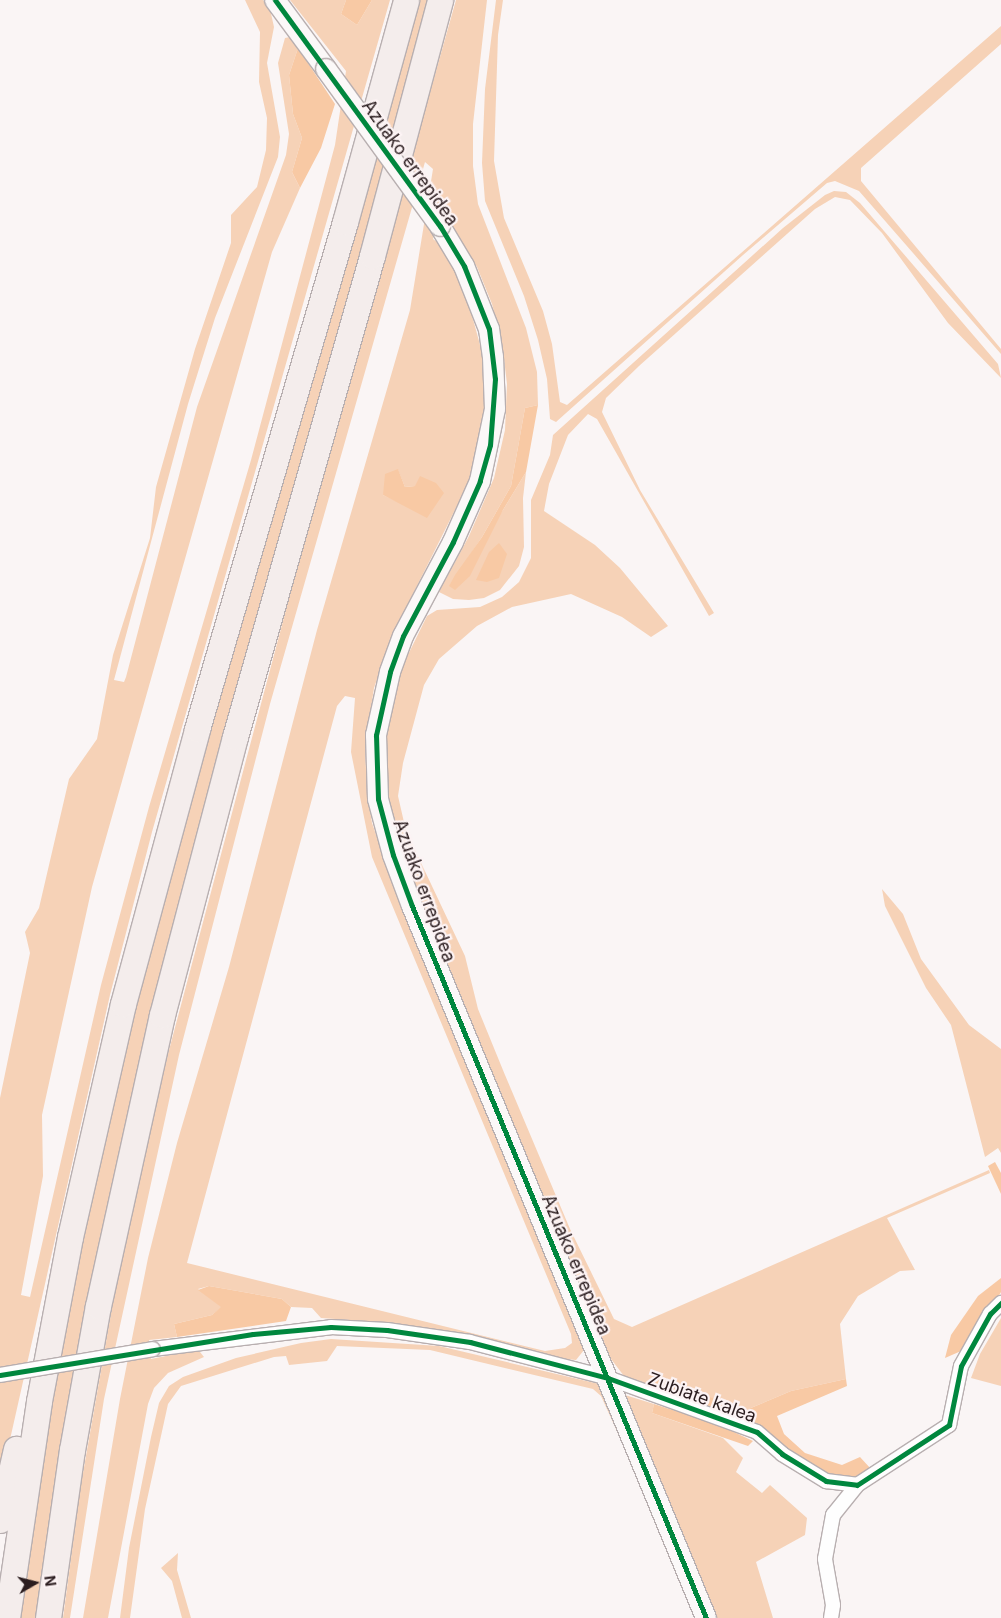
<!DOCTYPE html>
<style>
body{margin:0}
#map{position:relative;width:1001px;height:1618px;overflow:hidden;background:#faf5f5;font-family:Inter,sans-serif}
div>[style]{position:absolute}
.green>*{inset:0;background:#f6d2b7}
.forest>*{inset:0;background:#f8c9a4}
.roads{filter:drop-shadow(1px 0 #b8afb0) drop-shadow(-1px 0 #b8afb0) drop-shadow(0 1px #b8afb0) drop-shadow(0 -1px #b8afb0)}
.street>*{height:14px;margin:-7px;padding:0 7px;transform-origin:7px;border-radius:7px;background:#fefefe}
.secondary>*{height:20px;margin:-10px;padding:0 10px;transform-origin:10px;border-radius:10px;background:#fbf8f8}
.highway>*{height:25px;margin:-12.5px;padding:0 12.5px;transform-origin:12.5px;border-radius:12.5px;background:#f4edec}
.bridges{filter:drop-shadow(1px 0 #b8afb0) drop-shadow(-1px 0 #b8afb0) drop-shadow(0 1px #b8afb0) drop-shadow(0 -1px #b8afb0)}
.street-bridge>*{height:14px;margin:-7px;padding:0 7px;transform-origin:7px;border-radius:7px;background:#fefefe}
.secondary-bridge>*{height:20px;margin:-10px;padding:0 10px;transform-origin:10px;border-radius:10px;background:#fbf8f8}
.cycleway>*{height:5px;margin:-2.5px;padding:0 2.5px;transform-origin:2.5px;border-radius:2.5px;background:#00873e}
span{translate:-50% -50%;white-space:nowrap;text-align:center;line-height:1.15;-webkit-text-stroke:4.5px #fcf3f4;paint-order:stroke}
.street-label{font-size:18px;color:#2b1d1f}
.north{position:absolute;left:10px;top:1558px;width:50px;height:50px;-webkit-text-stroke:4px #fcf3f4;paint-order:stroke;rotate:82deg;font-size:14px;font-weight:700;line-height:20px;text-align:center;color:#2b1d1f}
.north::after{content:'';display:block;margin:auto;width:18px;height:22px;background:#2b1d1f;clip-path:polygon(50% 0,100% 100%,50% 72%,0 100%)}
</style>
<div id="map">
<div class="green">
<div style="clip-path:polygon(245px 0,263px 0,270px 9px,274px 27px,267px 63px,280px 137px,278px 157px,215px 318px,188px 404px,114px 680px,124px 682px,126px 677px,197px 407px,286px 155px,289px 134px,278px 63px,285px 38px,290px 37px,298px 48px,289px 75px,293px 114px,302px 138px,292px 172px,300px 188px,272px 252px,92px 887px,42px 1115px,43px 1176px,21px 1295px,30px 1297px,101px 985px,149px 807px,251px 460px,335px 145px,346px 71px,290px 0,346px 0,341px 14px,357px 25px,372px 0,390px 0,152px 832px,110px 995px,0 1484px,0 1098px,30px 953px,25px 932px,39px 908px,69px 779px,97px 739px,113px 655px,150px 538px,156px 487px,195px 349px,231px 243px,231px 215px,257px 187px,266px 150px,267px 118px,259px 82px,260px 32px)"></div>
<div style="clip-path:polygon(416px 0,430px 0,265px 593px,38px 1618px,17px 1618px,24px 1559px,77px 1257px,159px 904px)"></div>
<div style="clip-path:polygon(evenodd,456px 0,487px 0,473px 124px,473px 166px,478px 204px,526px 328px,537px 372px,538px 405px,525px 408px,511px 486px,482px 537px,449px 586px,503px 510px,526px 472px,523px 498px,524px 547px,519px 566px,500px 590px,484px 598px,469px 600px,453px 599px,439px 592px,469px 536px,494px 478px,505px 430px,507px 384px,502px 342px,492px 304px,477px 267px,443px 210px,433px 239px,441px 245px,464px 286px,486px 367px,485px 408px,470px 480px,391px 638px,374px 688px,365px 747px,367px 791px,372px 823px,399px 901px,584px 1350px,576px 1360px,536px 1356px,450px 1332px,393px 1323px,321px 1318px,312px 1308px,291px 1307px,282px 1299px,209px 1286px,198px 1289px,222px 1307px,212px 1315px,174px 1324px,177px 1337px,149px 1340px,151px 1359px,186px 1352px,200px 1352px,204px 1357px,168px 1373px,154px 1388px,148px 1404px,108px 1618px,83px 1618px,120px 1399px,148px 1258px,177px 1143px,229px 967px,317px 630px,410px 310px,433px 169px,425px 162px,270px 704px,179px 1055px,104px 1399px,70px 1618px,63px 1618px,80px 1490px,119px 1268px,168px 1054px,313px 508px,456px 0,398px 470px,405px 487px,415px 486px,402px 504px,383px 495px,398px 470px,456px 0,345px 696px,355px 698px,351px 752px,372px 857px,571px 1334px,572px 1343px,565px 1348px,545px 1351px,187px 1263px,337px 706px,345px 696px)"></div>
<div style="clip-path:polygon(496px 0,503px 0,498px 35px,494px 161px,504px 218px,543px 311px,552px 344px,560px 402px,567px 405px,1001px 26px,1001px 44px,861px 168px,861px 181px,1001px 349px,1001px 354px,859px 191px,835px 181px,827px 183px,743px 255px,556px 422px,550px 419px,547px 379px,538px 340px,524px 296px,485px 201px,482px 163px,485px 89px)"></div>
<div style="clip-path:polygon(834px 191px,846px 192px,860px 203px,998px 364px,1001px 378px,948px 323px,882px 233px,850px 200px,835px 197px,815px 209px,639px 366px,606px 398px,602px 412px,640px 490px,714px 613px,709px 616px,597px 419px,588px 414px,568px 435px,549px 484px,544px 511px,595px 545px,620px 568px,668px 626px,651px 637px,622px 617px,571px 594px,512px 607px,477px 626px,439px 659px,424px 685px,403px 763px,398px 796px,406px 831px,465px 956px,478px 1009px,505px 1075px,570px 1229px,614px 1319px,632px 1327px,989px 1170px,990px 1173px,887px 1218px,915px 1270px,900px 1271px,858px 1296px,840px 1324px,846px 1379px,791px 1391px,746px 1410px,655px 1378px,653px 1389px,624px 1376px,611px 1359px,417px 893px,397px 838px,388px 796px,385px 757px,389px 715px,401px 669px,427px 616px,437px 610px,480px 607px,502px 597px,519px 582px,531px 558px,531px 500px,550px 455px,553px 435px,783px 228px,825px 195px)"></div>
<div style="clip-path:polygon(882px 889px,903px 914px,921px 959px,969px 1025px,1001px 1049px,1001px 1153px,998px 1148px,985px 1157px,951px 1025px,926px 988px,885px 906px)"></div>
<div style="clip-path:polygon(1001px 1318px,1001px 1386px,971px 1378px,980px 1354px)"></div>
<div style="clip-path:polygon(331px 1339px,439px 1346px,599px 1384px,700px 1618px,695px 1618px,629px 1458px,601px 1396px,593px 1389px,430px 1350px,337px 1346px,327px 1361px,289px 1365px,286px 1356px,274px 1357px,181px 1386px,168px 1404px,145px 1509px,130px 1618px,120px 1618px,129px 1548px,151px 1437px,159px 1403px,169px 1386px,183px 1377px,236px 1358px,301px 1343px)"></div>
<div style="clip-path:polygon(625px 1395px,654px 1404px,652px 1413px,723px 1438px,743px 1458px,736px 1472px,762px 1493px,770px 1485px,807px 1518px,805px 1535px,756px 1562px,773px 1618px,713px 1618px,624px 1400px)"></div>
<div style="clip-path:polygon(178px 1553px,177px 1570px,191px 1618px,182px 1618px,172px 1581px,161px 1568px)"></div>
</div>
<div class="forest">
<div style="clip-path:polygon(346px 0,372px 0,357px 25px,341px 14px)"></div>
<div style="clip-path:polygon(298px 48px,335px 104px,321px 148px,300px 188px,292px 172px,302px 138px,293px 114px,289px 75px)"></div>
<div style="clip-path:polygon(538px 405px,526px 472px,503px 510px,470px 576px,455px 590px,449px 586px,455px 575px,482px 537px,511px 486px,525px 408px)"></div>
<div style="clip-path:polygon(398px 469px,405px 487px,415px 486px,420px 476px,436px 483px,444px 493px,427px 518px,383px 495px,385px 474px)"></div>
<div style="clip-path:polygon(499px 543px,507px 554px,499px 578px,487px 582px,476px 580px,489px 552px)"></div>
<div style="clip-path:polygon(995px 1162px,1001px 1173px,1001px 1194px,988px 1166px)"></div>
<div style="clip-path:polygon(1001px 1278px,1001px 1292px,968px 1348px,945px 1358px,951px 1335px,978px 1296px)"></div>
<div style="clip-path:polygon(209px 1286px,282px 1299px,291px 1307px,286px 1321px,177px 1337px,174px 1324px,212px 1315px,221px 1307px,198px 1290px)"></div>
<div style="clip-path:polygon(655px 1377px,746px 1410px,791px 1391px,846px 1379px,847px 1386px,777px 1416px,784px 1434px,805px 1453px,842px 1465px,860px 1457px,871px 1469px,858px 1481px,824px 1477px,759px 1435px,653px 1389px)"></div>
<div style="clip-path:polygon(654px 1404px,719px 1425px,753px 1441px,748px 1446px,652px 1413px)"></div>
</div>
<div class="roads">
<div class="street">
<div style="left:153px;top:1349px;width:179px;rotate:-7deg"></div>
<div style="left:331px;top:1327px;width:56px;rotate:3.1deg"></div>
<div style="left:387px;top:1330px;width:84px;rotate:8.2deg"></div>
<div style="left:470px;top:1342px;width:143px;rotate:14.6deg"></div>
<div style="left:608px;top:1378px;width:158px;rotate:19.9deg"></div>
<div style="left:757px;top:1432px;width:33px;rotate:41deg"></div>
<div style="left:782px;top:1454px;width:52px;rotate:31.5deg"></div>
<div style="left:826px;top:1481px;width:31px;rotate:7deg"></div>
<div style="left:857px;top:1485px;width:110px;rotate:-33.1deg"></div>
<div style="left:949px;top:1425px;width:60px;rotate:-78.5deg"></div>
<div style="left:961px;top:1366px;width:60px;rotate:-60.9deg"></div>
<div style="left:990px;top:1314px;width:16px;rotate:-45deg"></div>
<div style="left:831px;top:1618px;width:13px;rotate:-81deg"></div>
<div style="left:833px;top:1605px;width:47px;rotate:-99.9deg"></div>
<div style="left:825px;top:1559px;width:45px;rotate:-79.7deg"></div>
<div style="left:833px;top:1515px;width:38px;rotate:-51deg"></div>
</div>
<div class="secondary">
<div style="left:275px;top:0;width:86px;rotate:53.5deg"></div>
<div style="left:440px;top:226px;width:47px;rotate:59deg"></div>
<div style="left:464px;top:266px;width:68px;rotate:68.4deg"></div>
<div style="left:489px;top:329px;width:28px;rotate:82deg"></div>
<div style="left:493px;top:357px;width:52px;rotate:87.8deg"></div>
<div style="left:495px;top:409px;width:74px;rotate:101.8deg"></div>
<div style="left:480px;top:481px;width:67px;rotate:113.9deg"></div>
<div style="left:453px;top:542px;width:106px;rotate:118deg"></div>
<div style="left:403px;top:636px;width:38px;rotate:110deg"></div>
<div style="left:390px;top:672px;width:65px;rotate:102.5deg"></div>
<div style="left:376px;top:735px;width:64px;rotate:88.2deg"></div>
<div style="left:378px;top:799px;width:58px;rotate:75deg"></div>
<div style="left:393px;top:855px;width:54px;rotate:69.6deg"></div>
<div style="left:412px;top:906px;width:770px;rotate:67.56deg"></div>
</div>
<div class="highway">
<div style="left:0;top:1520px;width:73px;rotate:-77.3deg"></div>
<div style="left:7px;top:1618px;width:219px;rotate:-81.6deg"></div>
<div style="left:39px;top:1401px;width:167px;rotate:-79.3deg"></div>
<div style="left:70px;top:1237px;width:239px;rotate:-77.2deg"></div>
<div style="left:123px;top:1004px;width:285px;rotate:-74.9deg"></div>
<div style="left:197px;top:729px;width:528px;rotate:-73.73deg"></div>
<div style="left:345px;top:222px;width:230px;rotate:-74.6deg"></div>
<div style="left:48px;top:1618px;width:170px;rotate:-81.9deg"></div>
<div style="left:72px;top:1450px;width:146px;rotate:-79.8deg"></div>
<div style="left:98px;top:1306px;width:298px;rotate:-77.6deg"></div>
<div style="left:162px;top:1015px;width:287px;rotate:-75.3deg"></div>
<div style="left:235px;top:737px;width:500px;rotate:-74.1deg"></div>
<div style="left:372px;top:256px;width:265px;rotate:-75.1deg"></div>
</div>
</div>
<div class="bridges">
<div class="street-bridge">
<div style="left:0;top:1375px;width:155px;rotate:-9.6deg"></div>
</div>
<div class="secondary-bridge">
<div style="left:326px;top:69px;width:194px;rotate:54deg"></div>
</div>
</div>
<div class="cycleway">
<div style="left:275px;top:0;width:280px;rotate:53.9deg"></div>
<div style="left:440px;top:226px;width:47px;rotate:59deg"></div>
<div style="left:464px;top:266px;width:68px;rotate:68.4deg"></div>
<div style="left:489px;top:329px;width:50px;rotate:83.2deg"></div>
<div style="left:495px;top:379px;width:66px;rotate:94.3deg"></div>
<div style="left:490px;top:445px;width:37px;rotate:106deg"></div>
<div style="left:480px;top:481px;width:67px;rotate:113.9deg"></div>
<div style="left:453px;top:542px;width:106px;rotate:118deg"></div>
<div style="left:403px;top:636px;width:38px;rotate:110deg"></div>
<div style="left:390px;top:672px;width:65px;rotate:102.5deg"></div>
<div style="left:376px;top:735px;width:64px;rotate:88.2deg"></div>
<div style="left:378px;top:799px;width:58px;rotate:75deg"></div>
<div style="left:393px;top:855px;width:54px;rotate:69.6deg"></div>
<div style="left:412px;top:906px;width:770px;rotate:67.56deg"></div>
<div style="left:0;top:1375px;width:256px;rotate:-9.2deg"></div>
<div style="left:253px;top:1334px;width:78px;rotate:-5.1deg"></div>
<div style="left:331px;top:1327px;width:56px;rotate:3.1deg"></div>
<div style="left:387px;top:1330px;width:84px;rotate:8.2deg"></div>
<div style="left:470px;top:1342px;width:143px;rotate:14.6deg"></div>
<div style="left:608px;top:1378px;width:158px;rotate:19.9deg"></div>
<div style="left:757px;top:1432px;width:33px;rotate:41deg"></div>
<div style="left:782px;top:1454px;width:52px;rotate:31.5deg"></div>
<div style="left:826px;top:1481px;width:31px;rotate:7deg"></div>
<div style="left:857px;top:1485px;width:110px;rotate:-33.1deg"></div>
<div style="left:949px;top:1425px;width:60px;rotate:-78.5deg"></div>
<div style="left:961px;top:1366px;width:60px;rotate:-60.9deg"></div>
<div style="left:990px;top:1314px;width:16px;rotate:-45deg"></div>
</div>
<div class="street-label">
<span style="left:410px;top:163px;rotate:54deg">Azuako errepidea</span>
<span style="left:424px;top:891px;rotate:70deg">Azuako errepidea</span>
<span style="left:576px;top:1265px;rotate:67deg">Azuako errepidea</span>
<span style="left:702px;top:1398px;rotate:20deg">Zubiate kalea</span>
</div>
<div class="north">N</div>
</div>
